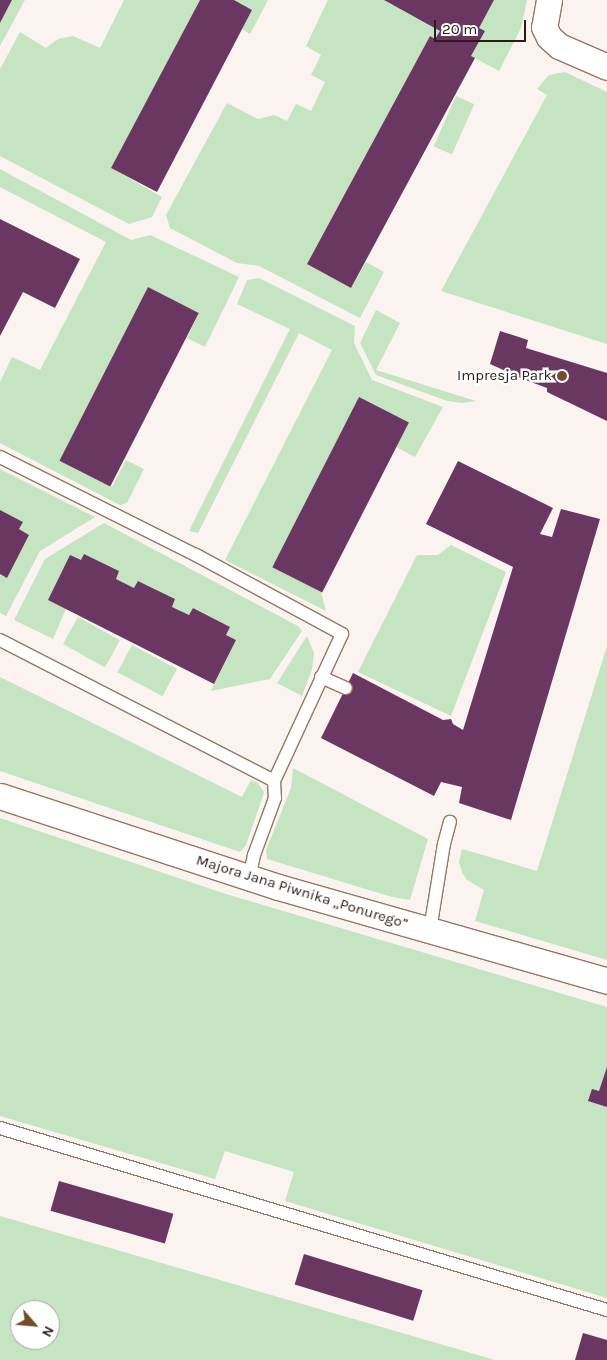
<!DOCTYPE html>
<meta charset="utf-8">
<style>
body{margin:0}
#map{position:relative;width:607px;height:1360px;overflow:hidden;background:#faf3ef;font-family:Karla,sans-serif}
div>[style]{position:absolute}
.green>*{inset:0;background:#c5e4c1;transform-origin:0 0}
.building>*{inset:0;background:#6a3762;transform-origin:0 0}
.roads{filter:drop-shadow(1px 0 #967663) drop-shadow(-1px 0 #967663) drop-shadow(0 1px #967663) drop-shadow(0 -1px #967663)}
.service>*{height:12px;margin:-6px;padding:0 6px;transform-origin:6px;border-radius:6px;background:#fff}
.minor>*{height:25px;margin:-12.5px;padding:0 12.5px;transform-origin:12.5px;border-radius:12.5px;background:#fff}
.dots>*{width:14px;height:14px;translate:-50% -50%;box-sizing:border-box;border:2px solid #fff;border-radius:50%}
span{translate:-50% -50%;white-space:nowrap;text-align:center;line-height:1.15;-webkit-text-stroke:5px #fff;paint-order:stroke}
.poi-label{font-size:15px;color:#281c14}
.right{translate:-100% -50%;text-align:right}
.street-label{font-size:15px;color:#281c14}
.north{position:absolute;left:10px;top:1300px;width:50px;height:50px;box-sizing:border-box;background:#fff;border:1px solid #a9a4a1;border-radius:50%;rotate:117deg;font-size:14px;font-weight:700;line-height:20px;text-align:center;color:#281c14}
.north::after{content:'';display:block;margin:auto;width:18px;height:22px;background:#724e28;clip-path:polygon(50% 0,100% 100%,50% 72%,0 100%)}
.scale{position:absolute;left:434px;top:20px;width:92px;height:22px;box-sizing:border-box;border:2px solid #281c14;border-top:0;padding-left:6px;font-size:15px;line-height:18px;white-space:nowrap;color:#281c14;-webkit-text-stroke:4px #fff;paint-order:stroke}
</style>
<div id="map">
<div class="green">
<div style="clip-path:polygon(12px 0,25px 0,0 46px,0 23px)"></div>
<div style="clip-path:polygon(124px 0,200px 0,111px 168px,162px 197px,152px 217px,129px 224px,0 156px,0 69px,20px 32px,46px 48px,58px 39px,73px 36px,100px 48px)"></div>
<div style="clip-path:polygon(234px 0,268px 0,250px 34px,242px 29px,252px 10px)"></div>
<div style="clip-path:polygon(328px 0,384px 0,440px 31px,435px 39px,430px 36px,307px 264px,351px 288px,366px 262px,384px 272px,360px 318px,259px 266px,237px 263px,170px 228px,166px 215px,227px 103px,258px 119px,274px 115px,287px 121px,296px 104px,311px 111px,325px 82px,311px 75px,321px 55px,306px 46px)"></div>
<div style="clip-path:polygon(494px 0,527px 0,521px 28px,499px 71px,471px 56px,485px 31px,479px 28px)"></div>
<div style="clip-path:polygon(565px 72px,607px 92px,607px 344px,441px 291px,547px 95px,537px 89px,549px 75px)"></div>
<div style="left:456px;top:96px;width:20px;height:55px;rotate:24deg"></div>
<div style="clip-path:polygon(0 169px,131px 240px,150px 235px,239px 277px,205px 347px,187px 338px,199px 313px,148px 287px,61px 461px,112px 487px,126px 460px,144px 469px,127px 503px,120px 505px,0 443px,0 382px,12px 357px,40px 370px,106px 242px,0 187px)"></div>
<div style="clip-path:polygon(259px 278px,355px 326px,354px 343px,372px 380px,443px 407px,415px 457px,396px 447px,408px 424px,272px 566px,321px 592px,326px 611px,225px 560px,332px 350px,299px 333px,198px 533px,189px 531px,290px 329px,237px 304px,247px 280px)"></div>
<div style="clip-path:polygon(376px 310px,400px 323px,376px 370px,476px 401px,462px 403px,447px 401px,376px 375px,360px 343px)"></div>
<div style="clip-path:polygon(0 469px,95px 517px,40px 551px,6px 616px,0 613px,0 574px,7px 577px,29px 535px,19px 529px,23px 522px,0 510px)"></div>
<div style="clip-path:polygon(104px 523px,298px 626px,302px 631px,270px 679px,211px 691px,236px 640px,226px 635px,230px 627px,193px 608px,189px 615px,172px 607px,175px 599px,139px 581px,134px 588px,116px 579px,119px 571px,84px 554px,66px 609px,53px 639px,14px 620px,45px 559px)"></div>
<div style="clip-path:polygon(451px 545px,506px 572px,451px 716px,358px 672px,417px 555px,438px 555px)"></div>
<div style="left:78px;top:617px;width:48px;height:31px;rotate:29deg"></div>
<div style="clip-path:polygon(307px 636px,314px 653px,312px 669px,302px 696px,277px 683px)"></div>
<div style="left:132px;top:645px;width:51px;height:31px;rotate:28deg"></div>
<div style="clip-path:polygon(607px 646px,607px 960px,475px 921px,484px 890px,467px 880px,462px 872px,459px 862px,462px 849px,537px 871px)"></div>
<div style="clip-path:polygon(0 677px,242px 797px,251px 780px,258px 783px,264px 792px,263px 796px,246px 845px,240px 852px,0 771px)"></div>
<div style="clip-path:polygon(293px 768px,428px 839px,410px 900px,392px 897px,267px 859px,266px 850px,291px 788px)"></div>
<div style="clip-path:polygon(0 818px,226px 894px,607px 1007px,607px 1298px,285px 1201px,294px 1172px,225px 1151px,215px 1179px,0 1116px)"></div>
<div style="clip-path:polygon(evenodd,0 1216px,495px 1360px,0 1360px,0 1216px,20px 1310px,50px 1310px,50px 1340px,20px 1340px,20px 1310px)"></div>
</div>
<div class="building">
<div style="clip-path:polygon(0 0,12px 0,0 23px)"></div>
<div style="clip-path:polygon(200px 0,234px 0,252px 10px,157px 192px,111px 168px)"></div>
<div style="clip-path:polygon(384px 0,494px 0,479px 28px,485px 31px,471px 56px,475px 58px,351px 288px,307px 264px,430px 36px,435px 39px,440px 31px)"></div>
<div style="clip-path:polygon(0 219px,80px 259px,55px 308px,23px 292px,0 336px)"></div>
<div style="left:148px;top:287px;width:57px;height:195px;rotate:27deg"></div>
<div style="clip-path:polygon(500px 331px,528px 340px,526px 348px,607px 373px,607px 421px,547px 392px,547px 388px,523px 379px,490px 364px)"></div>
<div style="left:359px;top:397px;width:56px;height:191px;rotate:27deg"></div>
<div style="clip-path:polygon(458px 461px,553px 508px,540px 534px,552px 537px,561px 509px,600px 519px,511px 820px,459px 803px,462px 787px,441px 782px,434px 796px,321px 738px,353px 673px,443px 720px,451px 719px,453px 724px,463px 730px,513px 567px,426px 524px)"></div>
<div style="clip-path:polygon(0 510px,23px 522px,19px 529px,29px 535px,7px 578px,0 574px)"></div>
<div style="clip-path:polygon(84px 554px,119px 571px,116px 579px,134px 588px,138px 581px,175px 599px,172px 607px,189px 615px,193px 608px,230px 627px,226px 635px,236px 640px,214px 684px,48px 600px,70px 555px,81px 560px)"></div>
<div style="clip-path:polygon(607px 1067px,607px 1107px,588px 1101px,592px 1089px,599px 1091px)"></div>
<div style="left:59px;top:1181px;width:119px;height:31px;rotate:16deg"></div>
<div style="left:304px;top:1254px;width:124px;height:32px;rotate:17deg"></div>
<div style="clip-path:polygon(583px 1333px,607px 1340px,607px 1360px,575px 1360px)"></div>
</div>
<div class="roads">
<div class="service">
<div style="left:0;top:457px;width:219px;rotate:26.6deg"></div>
<div style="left:196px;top:555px;width:166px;rotate:28.4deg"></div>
<div style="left:342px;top:634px;width:162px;rotate:114.8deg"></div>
<div style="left:274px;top:781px;width:17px;rotate:87deg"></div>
<div style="left:275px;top:798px;width:61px;rotate:110.2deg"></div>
<div style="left:254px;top:855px;width:24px;rotate:102deg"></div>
<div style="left:0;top:640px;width:308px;rotate:27.2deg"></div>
<div style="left:321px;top:677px;width:27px;rotate:24deg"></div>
<div style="left:430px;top:930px;width:87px;rotate:-80.8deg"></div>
<div style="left:444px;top:844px;width:23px;rotate:-75deg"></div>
<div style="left:0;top:1128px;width:634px;rotate:16.69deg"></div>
</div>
<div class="minor">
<div style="left:549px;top:0;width:27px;rotate:100deg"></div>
<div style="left:544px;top:27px;width:11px;rotate:63deg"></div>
<div style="left:549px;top:37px;width:13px;rotate:42deg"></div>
<div style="left:559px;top:46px;width:52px;rotate:23.6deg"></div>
<div style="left:0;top:796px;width:293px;rotate:18.1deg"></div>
<div style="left:278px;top:887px;width:342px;rotate:15.9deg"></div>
</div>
</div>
<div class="dots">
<div style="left:562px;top:376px;background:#724e28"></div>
</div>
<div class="poi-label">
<span class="right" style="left:552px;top:376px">Impresja Park</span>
</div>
<div class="street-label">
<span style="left:302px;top:892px;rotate:17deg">Majora Jana Piwnika „Ponurego”</span>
</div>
<div class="north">N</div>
<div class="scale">20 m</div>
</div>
